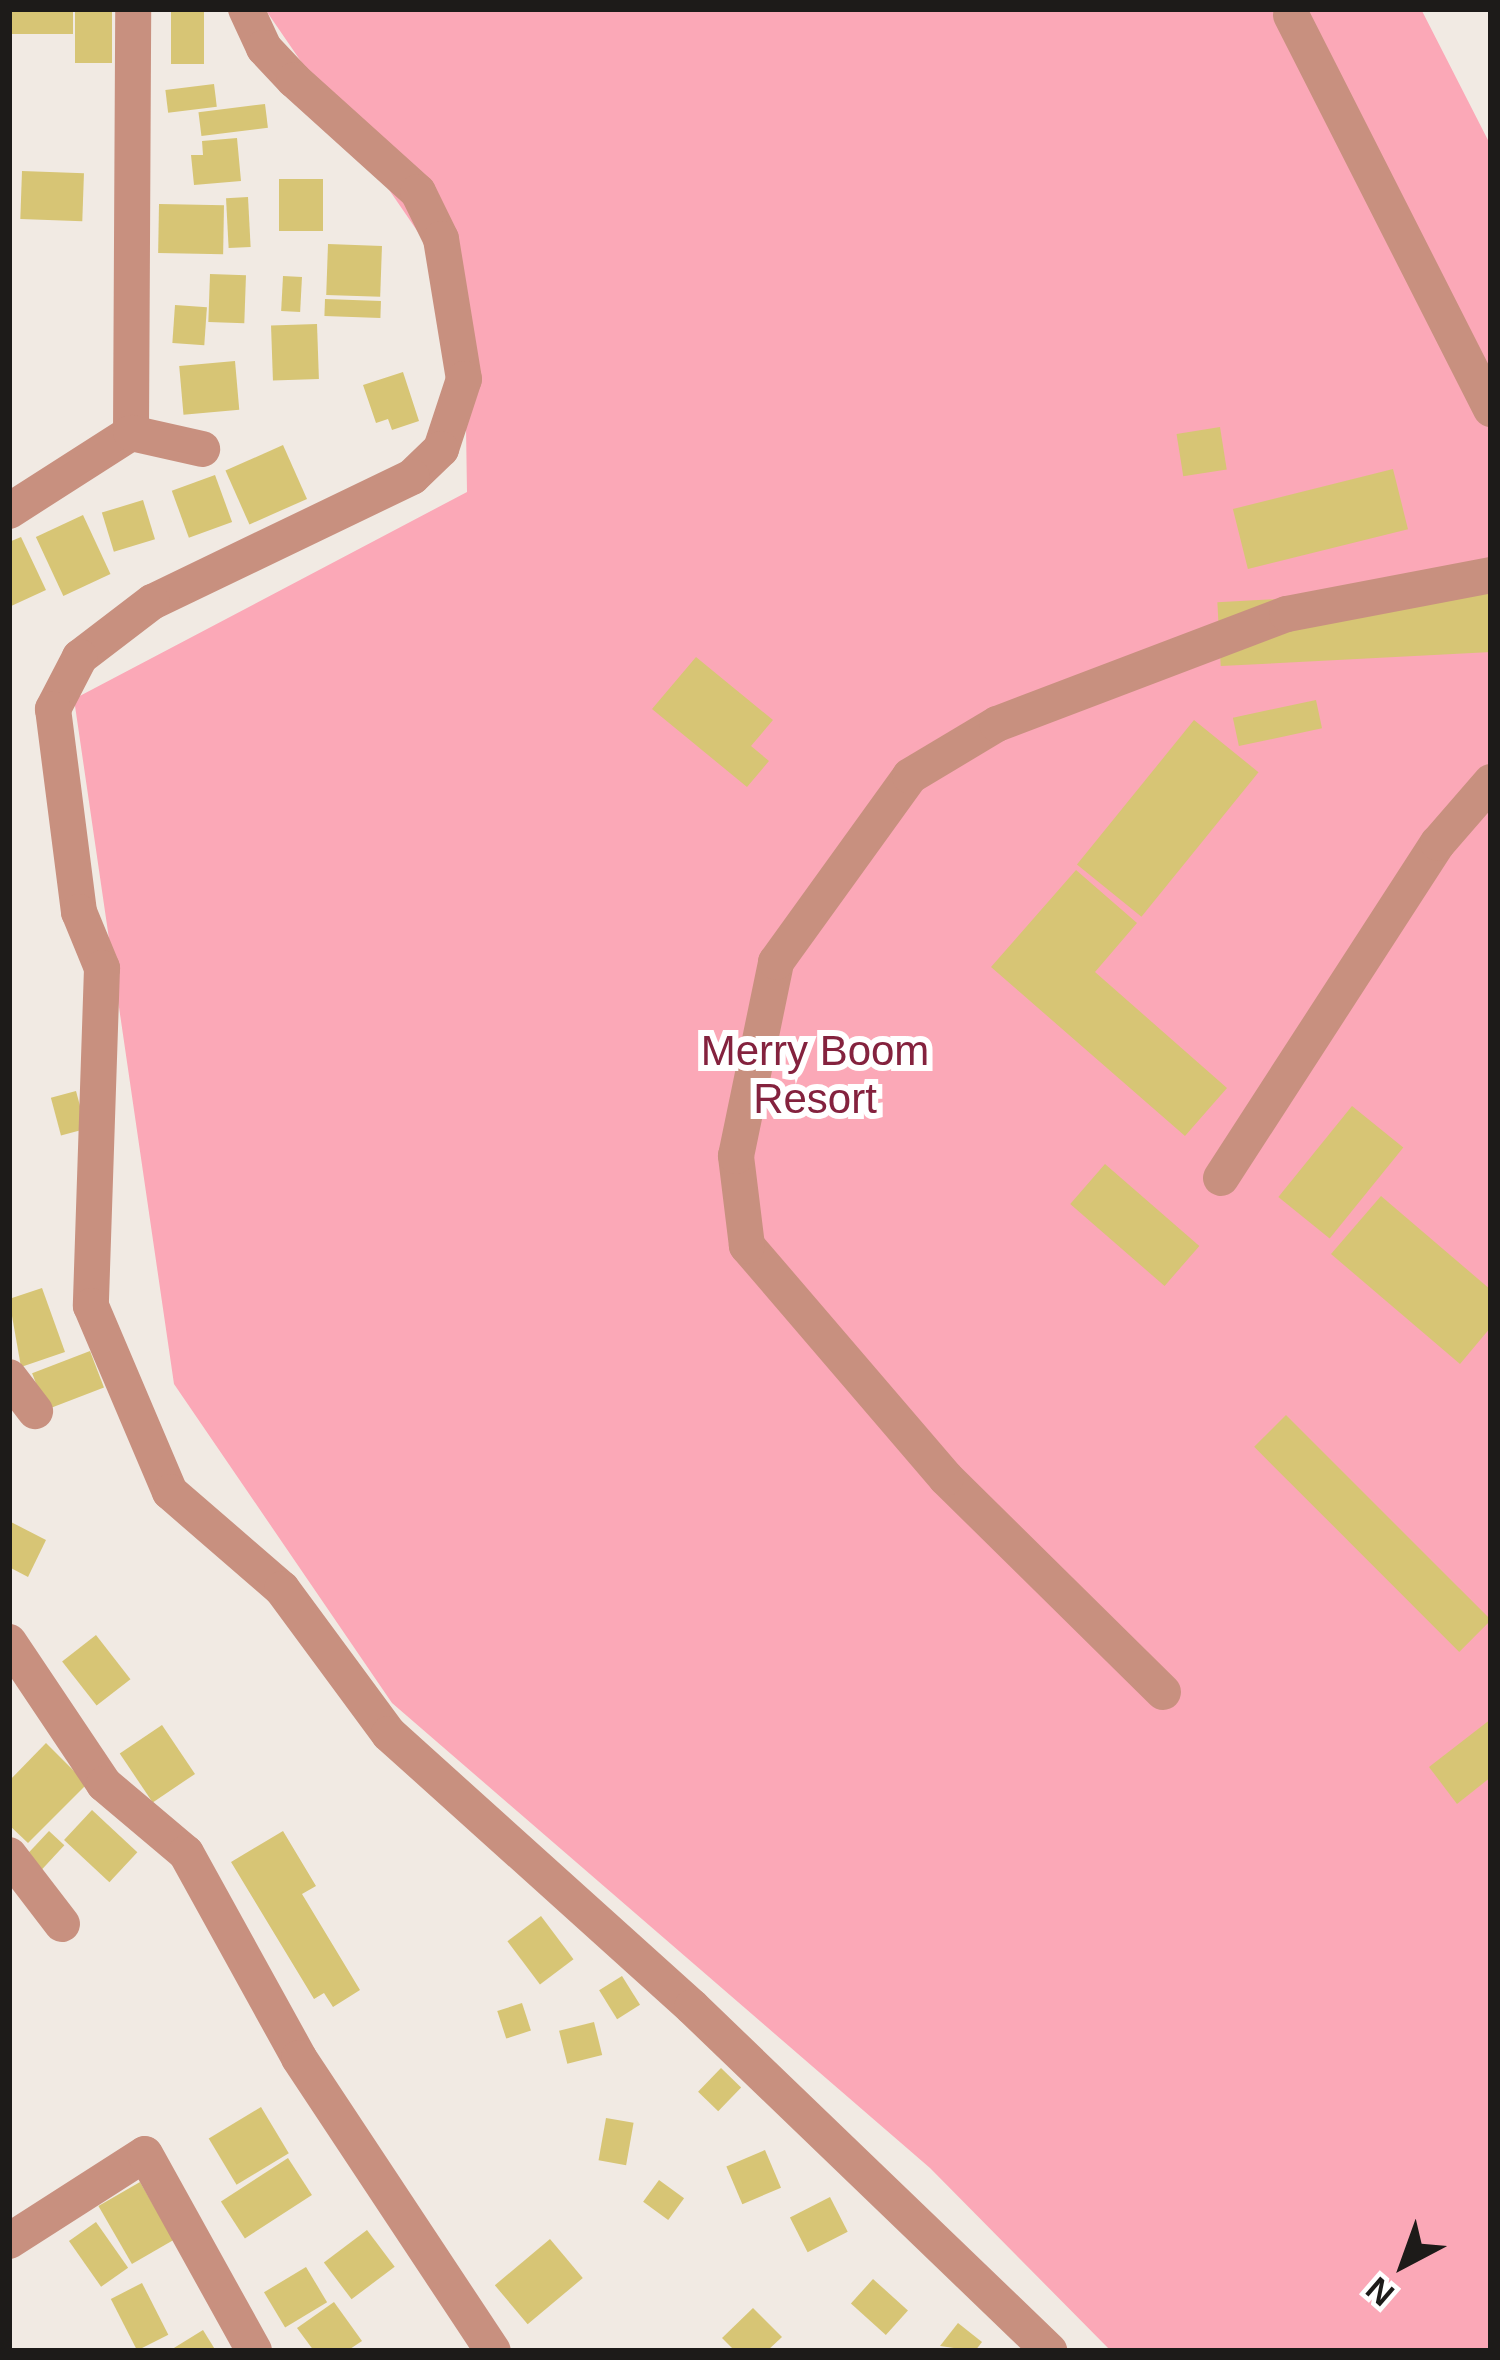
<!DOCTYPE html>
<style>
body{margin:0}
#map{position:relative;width:1500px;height:2360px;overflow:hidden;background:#f1eae3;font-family:Helvetica,sans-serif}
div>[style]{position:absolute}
.green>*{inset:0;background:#fba8b7}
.building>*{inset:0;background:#d7c575;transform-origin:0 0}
.minor>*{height:36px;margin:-18px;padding:0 18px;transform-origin:18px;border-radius:18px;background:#c8907f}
span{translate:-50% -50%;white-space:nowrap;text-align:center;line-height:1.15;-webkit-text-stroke:12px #fff;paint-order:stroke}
.park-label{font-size:42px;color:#84223e}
.frame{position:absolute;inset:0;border:12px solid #1d1b19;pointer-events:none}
.north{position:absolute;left:1344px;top:2204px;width:120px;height:120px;-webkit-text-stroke:9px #fff;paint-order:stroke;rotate:221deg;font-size:33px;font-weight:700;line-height:48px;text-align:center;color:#1d1b19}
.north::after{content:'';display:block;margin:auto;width:42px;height:54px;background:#1d1b19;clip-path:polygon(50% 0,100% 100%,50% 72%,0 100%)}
</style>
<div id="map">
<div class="green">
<div style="clip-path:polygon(265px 9px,1421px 9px,1491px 146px,1491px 2351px,1111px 2351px,930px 2168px,392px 1703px,174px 1384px,74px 699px,467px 492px,464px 299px)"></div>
</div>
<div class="building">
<div style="left:9px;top:9px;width:64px;height:25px"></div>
<div style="left:75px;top:9px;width:37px;height:54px"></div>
<div style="left:171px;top:9px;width:33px;height:55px"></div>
<div style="left:214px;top:84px;width:23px;height:49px;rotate:83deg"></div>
<div style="left:265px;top:104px;width:24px;height:67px;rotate:83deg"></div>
<div style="clip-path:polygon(237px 138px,241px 181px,194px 185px,191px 155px,203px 155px,202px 141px)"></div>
<div style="left:22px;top:171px;width:62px;height:48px;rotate:2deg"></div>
<div style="left:279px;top:179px;width:44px;height:52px"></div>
<div style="left:248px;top:197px;width:50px;height:22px;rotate:87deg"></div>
<div style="left:159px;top:204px;width:65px;height:49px;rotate:1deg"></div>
<div style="left:328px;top:244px;width:54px;height:51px;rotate:2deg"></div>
<div style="left:210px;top:274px;width:36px;height:48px;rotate:2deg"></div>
<div style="left:283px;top:276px;width:19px;height:35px;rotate:3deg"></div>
<div style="left:325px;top:299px;width:56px;height:17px;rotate:2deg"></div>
<div style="left:175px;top:305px;width:32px;height:38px;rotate:4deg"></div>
<div style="left:317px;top:324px;width:55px;height:46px;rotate:88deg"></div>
<div style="left:235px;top:361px;width:49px;height:56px;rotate:85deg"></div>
<div style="clip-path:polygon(403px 372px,419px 421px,392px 430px,388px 419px,376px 423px,363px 385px)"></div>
<div style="left:1220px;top:427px;width:43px;height:44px;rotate:81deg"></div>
<div style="left:283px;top:445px;width:59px;height:63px;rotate:66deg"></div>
<div style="left:1393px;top:469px;width:62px;height:165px;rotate:76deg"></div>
<div style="left:215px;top:475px;width:50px;height:46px;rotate:70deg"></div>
<div style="left:143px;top:500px;width:41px;height:43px;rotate:73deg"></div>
<div style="left:83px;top:515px;width:65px;height:52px;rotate:65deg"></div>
<div style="clip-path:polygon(21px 537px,46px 590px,9px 607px,9px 542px)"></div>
<div style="left:1488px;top:588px;width:64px;height:271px;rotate:87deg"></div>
<div style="clip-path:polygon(696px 657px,773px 720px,751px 746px,769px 761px,747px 787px,652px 709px)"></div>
<div style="left:1316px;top:700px;width:29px;height:85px;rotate:78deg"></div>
<div style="left:1194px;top:720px;width:83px;height:186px;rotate:39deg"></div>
<div style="clip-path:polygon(1076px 870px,1137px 923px,1095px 972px,1227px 1088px,1185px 1136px,991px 967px)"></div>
<div style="left:76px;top:1091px;width:39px;height:26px;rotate:75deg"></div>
<div style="left:1352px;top:1106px;width:66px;height:117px;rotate:39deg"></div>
<div style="left:1105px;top:1164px;width:125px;height:53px;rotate:41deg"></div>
<div style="clip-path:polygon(1381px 1196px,1491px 1290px,1491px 1327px,1460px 1364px,1331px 1254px)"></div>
<div style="clip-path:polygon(42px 1288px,65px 1352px,21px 1367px,9px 1299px)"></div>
<div style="left:90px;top:1351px;width:39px;height:62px;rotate:69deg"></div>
<div style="left:1286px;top:1415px;width:290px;height:45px;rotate:45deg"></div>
<div style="clip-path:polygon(9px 1521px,46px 1540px,28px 1577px,9px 1567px)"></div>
<div style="left:96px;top:1635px;width:56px;height:43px;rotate:52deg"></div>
<div style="clip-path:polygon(1491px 1719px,1491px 1777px,1457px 1804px,1429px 1767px)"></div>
<div style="left:162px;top:1725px;width:59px;height:51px;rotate:56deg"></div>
<div style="clip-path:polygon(46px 1743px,87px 1784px,28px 1843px,9px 1825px,9px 1781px)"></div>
<div style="left:92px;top:1810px;width:62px;height:41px;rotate:43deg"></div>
<div style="left:49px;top:1831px;width:21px;height:35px;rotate:43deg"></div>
<div style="clip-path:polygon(283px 1831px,316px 1886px,302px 1894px,360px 1990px,333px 2007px,324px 1993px,314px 1999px,231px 1862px)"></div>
<div style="left:541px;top:1916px;width:54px;height:42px;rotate:53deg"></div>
<div style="left:622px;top:1976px;width:34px;height:27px;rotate:58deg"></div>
<div style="left:522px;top:2003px;width:29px;height:26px;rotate:72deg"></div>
<div style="left:594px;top:2022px;width:34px;height:36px;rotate:76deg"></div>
<div style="left:721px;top:2068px;width:28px;height:33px;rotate:44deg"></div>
<div style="left:261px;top:2107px;width:54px;height:61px;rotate:59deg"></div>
<div style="left:606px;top:2118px;width:28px;height:43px;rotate:10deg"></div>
<div style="left:765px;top:2150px;width:41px;height:42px;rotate:67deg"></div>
<div style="left:288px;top:2158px;width:44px;height:80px;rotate:57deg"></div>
<div style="left:659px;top:2180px;width:31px;height:27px;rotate:36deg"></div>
<div style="left:140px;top:2182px;width:67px;height:48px;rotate:60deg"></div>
<div style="left:830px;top:2197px;width:39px;height:45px;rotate:63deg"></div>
<div style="left:96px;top:2222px;width:56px;height:33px;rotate:55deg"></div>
<div style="left:367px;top:2230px;width:46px;height:54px;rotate:53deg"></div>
<div style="left:550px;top:2239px;width:51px;height:72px;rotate:50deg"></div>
<div style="left:306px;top:2267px;width:41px;height:49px;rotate:59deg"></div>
<div style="left:873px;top:2279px;width:47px;height:33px;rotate:42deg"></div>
<div style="left:142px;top:2283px;width:58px;height:35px;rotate:63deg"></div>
<div style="clip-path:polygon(334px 2302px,362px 2341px,347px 2351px,314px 2351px,297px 2328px)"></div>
<div style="clip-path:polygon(753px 2308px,782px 2337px,767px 2351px,735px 2351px,722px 2338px)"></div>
<div style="clip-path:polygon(958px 2323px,982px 2342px,975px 2351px,940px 2346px)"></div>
<div style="clip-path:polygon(203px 2330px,216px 2351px,169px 2351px)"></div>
</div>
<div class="minor">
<div style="left:246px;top:9px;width:43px;rotate:65.2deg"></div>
<div style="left:264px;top:48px;width:44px;rotate:46.8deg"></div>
<div style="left:294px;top:80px;width:167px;rotate:42.1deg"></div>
<div style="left:418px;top:192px;width:52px;rotate:63.9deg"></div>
<div style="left:441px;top:239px;width:142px;rotate:80.7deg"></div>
<div style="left:464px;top:379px;width:74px;rotate:108.2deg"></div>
<div style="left:441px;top:449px;width:40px;rotate:136deg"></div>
<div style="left:412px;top:477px;width:288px;rotate:154.3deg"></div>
<div style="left:152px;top:602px;width:91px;rotate:142.6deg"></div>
<div style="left:80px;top:657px;width:59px;rotate:117.4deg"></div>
<div style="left:53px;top:709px;width:205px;rotate:82.7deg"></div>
<div style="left:79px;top:912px;width:61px;rotate:67.7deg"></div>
<div style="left:102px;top:968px;width:338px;rotate:91.9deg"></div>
<div style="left:91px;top:1306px;width:202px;rotate:67deg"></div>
<div style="left:170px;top:1492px;width:148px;rotate:40.9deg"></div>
<div style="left:282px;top:1589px;width:180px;rotate:53.6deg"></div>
<div style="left:389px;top:1734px;width:408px;rotate:42deg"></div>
<div style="left:692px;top:2007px;width:496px;rotate:43.9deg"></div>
<div style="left:1291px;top:15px;width:442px;rotate:63.1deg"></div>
<div style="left:131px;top:433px;width:424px;rotate:-89.7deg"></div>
<div style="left:9px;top:511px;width:145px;rotate:-32.6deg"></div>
<div style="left:131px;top:433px;width:73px;rotate:12.7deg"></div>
<div style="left:1221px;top:1178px;width:399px;rotate:-57.1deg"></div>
<div style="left:1438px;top:843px;width:81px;rotate:-49deg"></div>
<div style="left:9px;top:1377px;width:43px;rotate:52.6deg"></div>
<div style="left:9px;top:1642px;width:171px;rotate:56.2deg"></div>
<div style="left:104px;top:1784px;width:107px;rotate:40.1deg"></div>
<div style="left:186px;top:1853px;width:234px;rotate:61.1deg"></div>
<div style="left:299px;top:2058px;width:351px;rotate:56.5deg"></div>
<div style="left:1163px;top:1692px;width:305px;rotate:-135.4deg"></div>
<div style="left:946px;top:1478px;width:306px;rotate:-130.6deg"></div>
<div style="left:747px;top:1246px;width:91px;rotate:-97deg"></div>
<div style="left:736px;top:1156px;width:198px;rotate:-78.3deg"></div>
<div style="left:776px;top:962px;width:229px;rotate:-54.2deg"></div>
<div style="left:910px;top:776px;width:101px;rotate:-30.9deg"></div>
<div style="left:997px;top:724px;width:310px;rotate:-20.8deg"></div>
<div style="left:1287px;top:614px;width:208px;rotate:-10.8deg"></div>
<div style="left:9px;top:1855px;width:87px;rotate:52.5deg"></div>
<div style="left:9px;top:2241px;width:161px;rotate:-32.6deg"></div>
<div style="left:145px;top:2154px;width:225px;rotate:61deg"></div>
</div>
<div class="park-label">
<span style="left:815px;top:1075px">Merry Boom<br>Resort</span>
</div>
<div class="frame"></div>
<div class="north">N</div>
</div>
